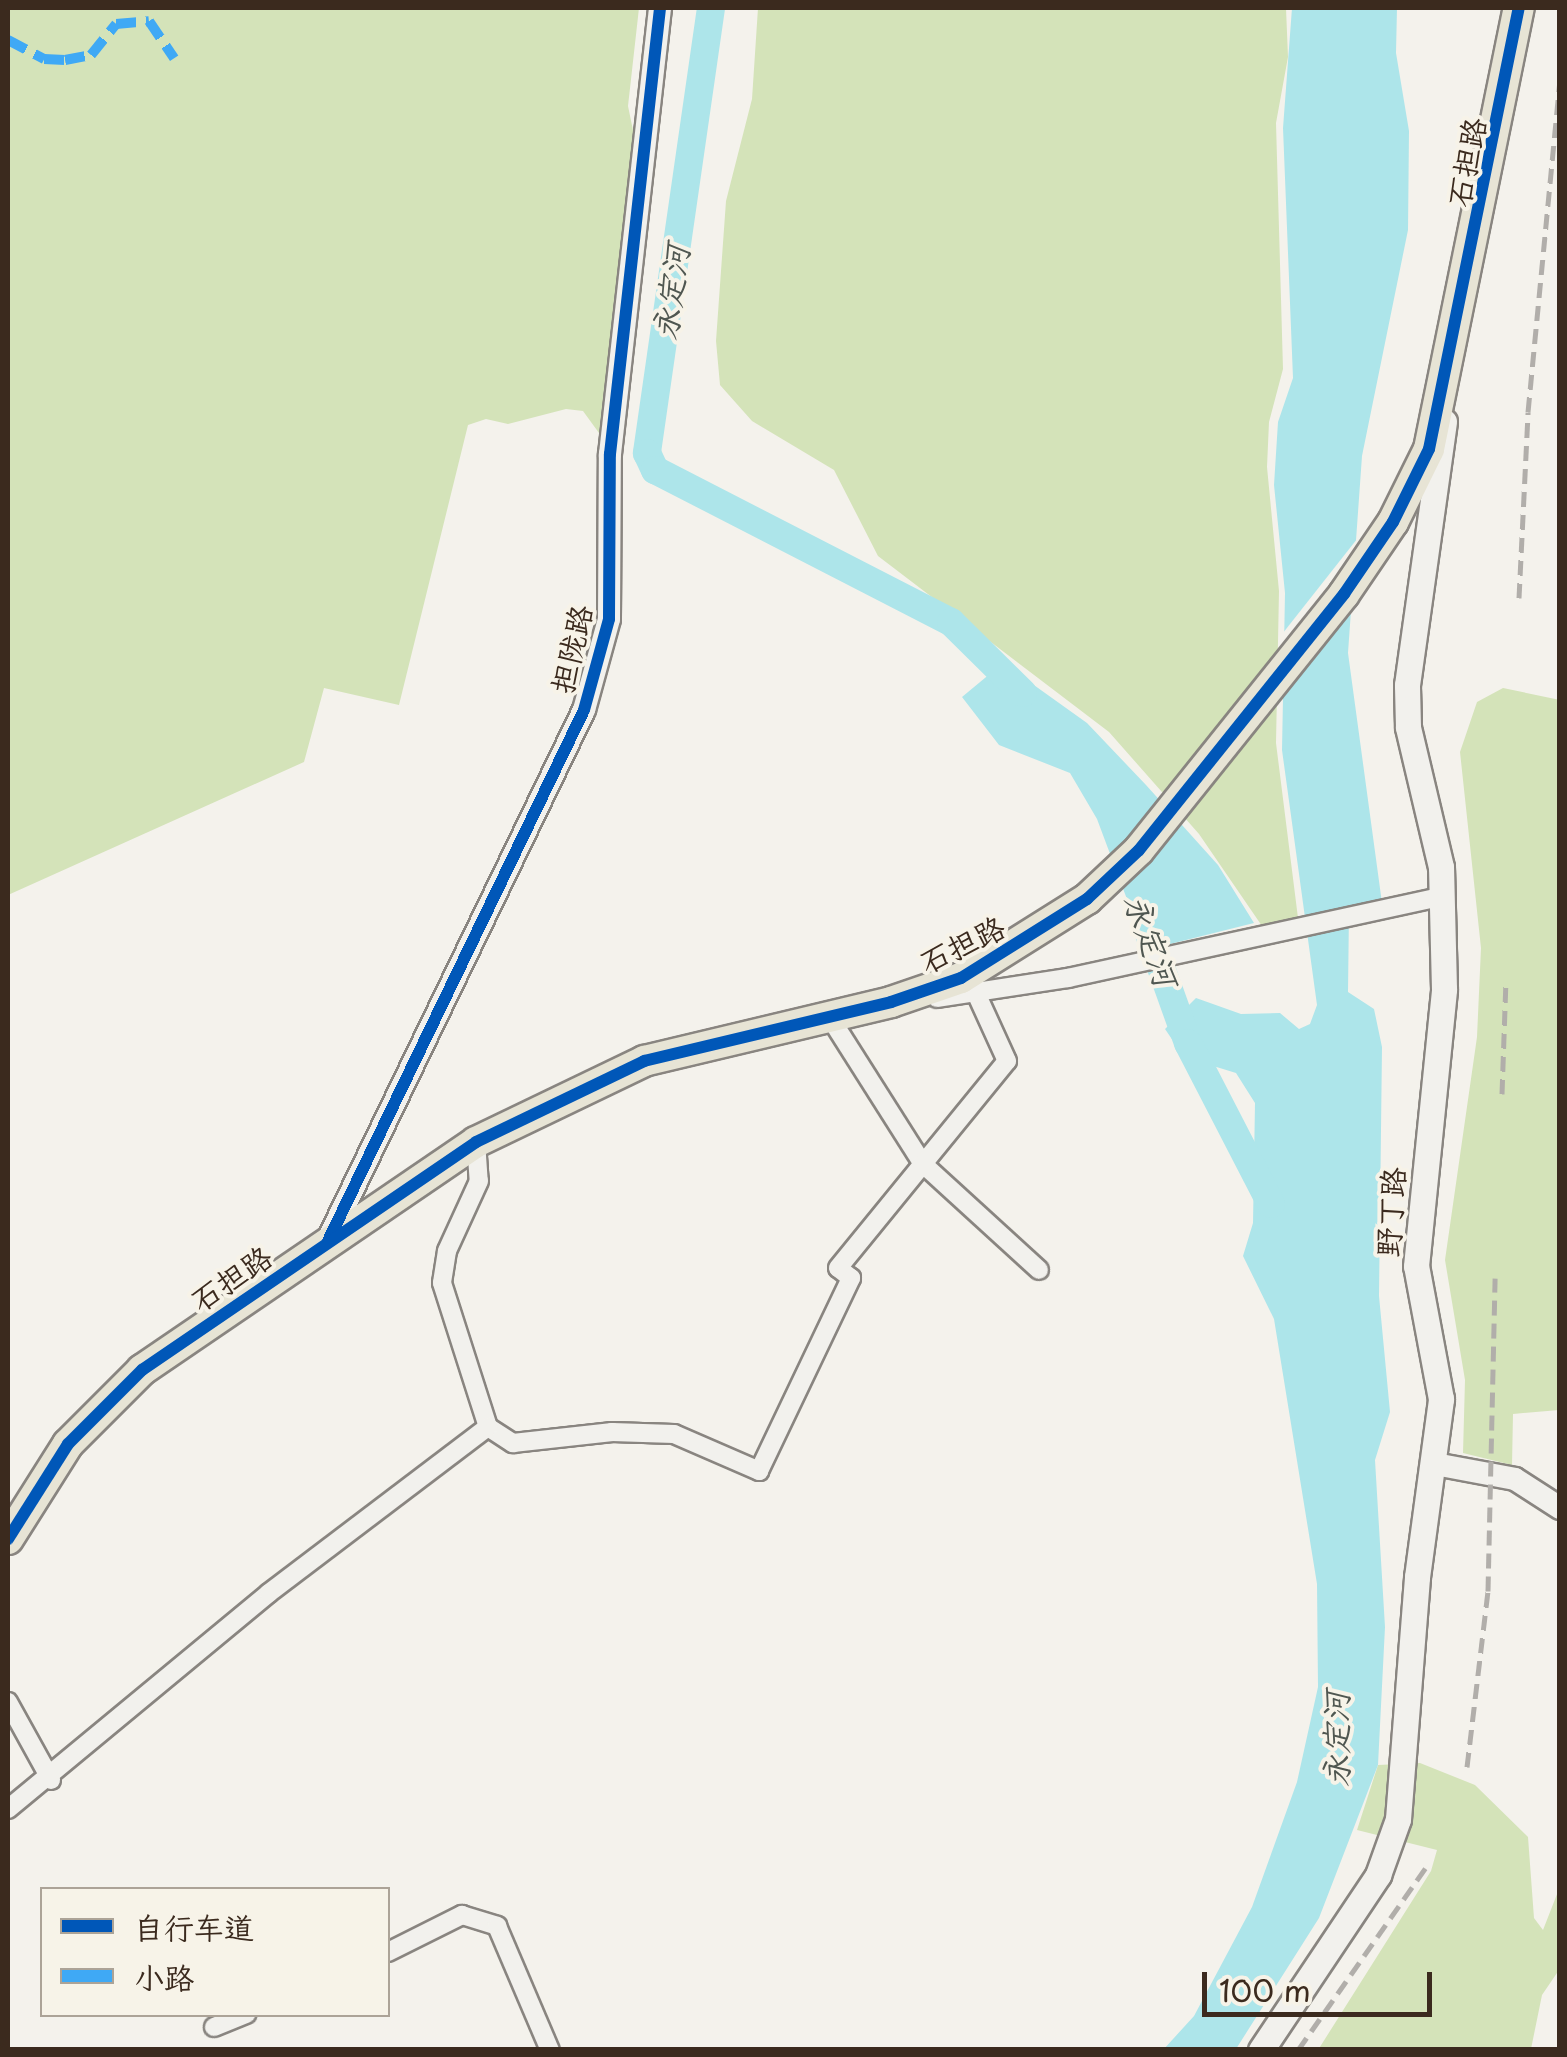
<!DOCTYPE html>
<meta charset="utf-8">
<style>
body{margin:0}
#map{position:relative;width:1567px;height:2057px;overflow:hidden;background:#f4f2ec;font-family:"Playpen Sans","LXGW WenKai TC",sans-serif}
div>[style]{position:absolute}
.green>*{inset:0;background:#d4e3b9}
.water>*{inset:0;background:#ade5ea}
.pier>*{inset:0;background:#f4f2ec}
.river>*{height:28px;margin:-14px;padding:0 14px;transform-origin:14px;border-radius:14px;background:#ade5ea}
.roads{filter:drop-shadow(2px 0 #898580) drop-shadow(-2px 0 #898580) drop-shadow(0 2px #898580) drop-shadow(0 -2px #898580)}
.minor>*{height:18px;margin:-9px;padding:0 9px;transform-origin:9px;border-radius:9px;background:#f2f1ed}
.tertiary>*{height:22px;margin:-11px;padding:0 11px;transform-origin:11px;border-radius:11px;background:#f2f1ed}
.secondary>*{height:25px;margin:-12.5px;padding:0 12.5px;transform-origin:12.5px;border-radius:12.5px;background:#f2f1ed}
.primary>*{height:30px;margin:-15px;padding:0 15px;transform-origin:15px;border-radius:15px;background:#e7e4d5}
.rail>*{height:5px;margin-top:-2.5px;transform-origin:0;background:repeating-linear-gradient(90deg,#b1aeaa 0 15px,transparent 0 23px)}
.quiet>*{height:10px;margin-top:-5px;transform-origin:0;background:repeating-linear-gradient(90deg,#3fa9f5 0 20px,transparent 0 30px)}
.cycleway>*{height:12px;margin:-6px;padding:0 6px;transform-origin:6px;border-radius:6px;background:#0057b8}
span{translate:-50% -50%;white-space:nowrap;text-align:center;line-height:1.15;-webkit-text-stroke:8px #f7f3e8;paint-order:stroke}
.street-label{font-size:30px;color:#3b2a1e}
.water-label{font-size:32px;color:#505751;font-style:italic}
.frame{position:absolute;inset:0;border:10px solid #3b2a1e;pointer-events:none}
.legend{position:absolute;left:40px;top:1887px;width:350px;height:130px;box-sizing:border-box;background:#f7f3e8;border:2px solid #aca397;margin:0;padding:12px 18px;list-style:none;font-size:30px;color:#3b2a1e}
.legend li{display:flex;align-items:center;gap:20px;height:50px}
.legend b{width:50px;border:2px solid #aca397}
.scale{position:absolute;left:1202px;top:1972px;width:230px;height:45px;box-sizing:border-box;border:5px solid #3b2a1e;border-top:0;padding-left:12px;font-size:30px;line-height:35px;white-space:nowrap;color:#3b2a1e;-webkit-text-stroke:8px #f7f3e8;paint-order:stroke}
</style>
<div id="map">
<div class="green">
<div style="clip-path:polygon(8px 8px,639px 8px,628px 106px,636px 145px,599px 433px,583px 411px,566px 409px,508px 424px,486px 419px,468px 425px,399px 705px,324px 688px,304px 762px,8px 895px)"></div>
<div style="clip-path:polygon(758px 8px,1286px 8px,1288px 57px,1276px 123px,1283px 369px,1269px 422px,1267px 467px,1279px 591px,1276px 743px,1298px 918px,1262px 926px,1199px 834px,1109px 732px,878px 556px,834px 470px,752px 421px,720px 385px,716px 341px,726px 201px,752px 99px)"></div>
<div style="clip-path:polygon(1503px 688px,1560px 700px,1559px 1410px,1513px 1414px,1512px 1465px,1463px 1453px,1465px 1380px,1445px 1260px,1477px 1037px,1481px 948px,1460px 752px,1477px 702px)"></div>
<div style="clip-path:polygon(1420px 1763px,1475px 1785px,1528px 1837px,1534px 1918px,1543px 1930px,1559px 1889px,1559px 1970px,1542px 1995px,1531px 2049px,1318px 2050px,1431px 1871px,1437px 1850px,1357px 1830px,1378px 1765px)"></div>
</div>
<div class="water">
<div style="clip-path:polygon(1292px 8px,1397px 8px,1396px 53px,1409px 131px,1408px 230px,1362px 456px,1348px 653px,1382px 903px,1349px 911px,1348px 992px,1374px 1009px,1382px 1047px,1379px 1296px,1390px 1412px,1375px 1460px,1385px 1627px,1378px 1765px,1319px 1918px,1236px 2049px,1163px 2050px,1194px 2016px,1252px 1907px,1297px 1782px,1318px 1687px,1317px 1584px,1274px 1319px,1243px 1256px,1253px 1223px,1255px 1103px,1236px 1073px,1184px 1057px,1165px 1029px,1196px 998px,1241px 1014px,1280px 1013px,1299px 1029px,1310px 1024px,1317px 1005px,1282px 750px,1285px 593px,1274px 485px,1278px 422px,1293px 378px,1283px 128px)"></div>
<div style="clip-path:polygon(1003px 663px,1087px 723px,1146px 785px,1218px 865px,1254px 923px,1146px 950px,1097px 819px,1070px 773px,999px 745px,962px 697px)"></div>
</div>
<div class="pier">
<div style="clip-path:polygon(1361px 534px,1357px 597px,1277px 698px,1279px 638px)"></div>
</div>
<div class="river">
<div style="left:711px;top:8px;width:450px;rotate:98.2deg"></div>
<div style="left:647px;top:453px;width:19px;rotate:65deg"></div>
<div style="left:655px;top:470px;width:333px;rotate:27.2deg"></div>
<div style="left:951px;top:622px;width:101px;rotate:44.6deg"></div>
<div style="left:1149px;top:934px;width:116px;rotate:70.3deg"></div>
<div style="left:1188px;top:1043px;width:181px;rotate:62.7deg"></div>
</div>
<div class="roads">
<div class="minor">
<div style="left:937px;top:998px;width:133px;rotate:-8.7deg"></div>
<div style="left:1068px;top:978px;width:382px;rotate:-12.3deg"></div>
<div style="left:829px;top:1016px;width:175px;rotate:57.6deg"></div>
<div style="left:923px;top:1164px;width:157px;rotate:42.4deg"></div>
<div style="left:476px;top:1142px;width:39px;rotate:86deg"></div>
<div style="left:479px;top:1181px;width:77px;rotate:114.6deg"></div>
<div style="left:447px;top:1251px;width:32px;rotate:99deg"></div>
<div style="left:442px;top:1283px;width:151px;rotate:72.3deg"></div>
<div style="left:488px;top:1427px;width:30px;rotate:33deg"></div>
<div style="left:513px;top:1443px;width:100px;rotate:-6.3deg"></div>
<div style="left:612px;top:1432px;width:62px;rotate:1.8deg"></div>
<div style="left:674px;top:1434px;width:93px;rotate:23.5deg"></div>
<div style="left:759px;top:1471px;width:214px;rotate:-64.5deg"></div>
<div style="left:851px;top:1278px;width:16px;rotate:-142deg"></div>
<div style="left:838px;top:1268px;width:267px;rotate:-50.8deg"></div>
<div style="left:1007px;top:1061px;width:75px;rotate:-114.5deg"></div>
<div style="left:8px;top:1702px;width:89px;rotate:61.1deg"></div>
<div style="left:8px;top:1809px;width:339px;rotate:-39.6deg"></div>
<div style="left:269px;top:1593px;width:275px;rotate:-37.2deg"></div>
<div style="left:388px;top:1952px;width:83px;rotate:-26.6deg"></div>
<div style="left:462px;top:1915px;width:37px;rotate:17deg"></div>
<div style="left:497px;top:1926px;width:135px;rotate:66.9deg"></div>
<div style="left:214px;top:2027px;width:35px;rotate:-22deg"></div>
</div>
<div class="tertiary">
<div style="left:327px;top:1242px;width:591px;rotate:-64.22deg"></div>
<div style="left:584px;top:710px;width:94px;rotate:-74.6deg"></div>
<div style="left:609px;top:619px;width:165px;rotate:-89.7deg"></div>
<div style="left:610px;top:454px;width:449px;rotate:-83.6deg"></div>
<div style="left:1435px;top:1464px;width:81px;rotate:10.6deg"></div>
<div style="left:1515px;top:1479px;width:54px;rotate:32.8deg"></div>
</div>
<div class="secondary">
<div style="left:1261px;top:2050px;width:211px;rotate:-56.2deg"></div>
<div style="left:1378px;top:1875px;width:59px;rotate:-70.3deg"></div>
<div style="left:1398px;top:1819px;width:243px;rotate:-85.5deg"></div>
<div style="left:1417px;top:1577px;width:180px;rotate:-82.3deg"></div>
<div style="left:1441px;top:1399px;width:135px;rotate:-100.6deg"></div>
<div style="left:1416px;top:1266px;width:278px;rotate:-84.2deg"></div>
<div style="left:1444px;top:989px;width:122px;rotate:-91.4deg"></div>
<div style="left:1441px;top:867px;width:144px;rotate:-103.3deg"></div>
<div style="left:1408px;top:727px;width:42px;rotate:-91.4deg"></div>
<div style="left:1407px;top:685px;width:266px;rotate:-82deg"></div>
</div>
<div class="primary">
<div style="left:8px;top:1539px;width:112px;rotate:-57.7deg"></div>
<div style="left:68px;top:1444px;width:105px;rotate:-45deg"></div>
<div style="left:142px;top:1370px;width:404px;rotate:-34.3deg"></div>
<div style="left:476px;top:1142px;width:187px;rotate:-25.7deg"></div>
<div style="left:644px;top:1061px;width:254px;rotate:-13.4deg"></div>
<div style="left:891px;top:1002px;width:74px;rotate:-18.9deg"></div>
<div style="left:961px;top:978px;width:149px;rotate:-32.1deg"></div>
<div style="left:1087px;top:899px;width:71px;rotate:-43.3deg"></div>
<div style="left:1139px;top:850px;width:328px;rotate:-51.3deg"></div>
<div style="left:1344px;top:594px;width:87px;rotate:-55.8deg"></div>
<div style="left:1393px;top:522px;width:81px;rotate:-63.7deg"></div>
<div style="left:1429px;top:449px;width:450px;rotate:-78.5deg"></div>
</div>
</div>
<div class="rail">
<div style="left:1519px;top:598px;width:186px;rotate:-87.2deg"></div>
<div style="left:1528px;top:412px;width:334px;rotate:-84.5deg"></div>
<div style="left:1502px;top:1094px;width:112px;rotate:-88deg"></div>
<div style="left:1467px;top:1767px;width:177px;rotate:-83.2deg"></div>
<div style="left:1488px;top:1591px;width:313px;rotate:-88.7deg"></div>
<div style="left:1298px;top:2050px;width:223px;rotate:-55deg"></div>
</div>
<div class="quiet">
<div style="left:8px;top:40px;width:41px;rotate:27.8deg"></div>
<div style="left:44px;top:59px;width:21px;rotate:3deg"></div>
<div style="left:65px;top:60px;width:26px;rotate:-11deg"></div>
<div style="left:91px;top:55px;width:40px;rotate:-51deg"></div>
<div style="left:116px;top:24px;width:33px;rotate:-5deg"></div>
<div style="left:149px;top:21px;width:45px;rotate:56deg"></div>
</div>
<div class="cycleway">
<div style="left:328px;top:1241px;width:589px;rotate:-64.26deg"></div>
<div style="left:584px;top:710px;width:94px;rotate:-74.6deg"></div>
<div style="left:609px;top:619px;width:165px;rotate:-89.7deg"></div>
<div style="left:610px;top:454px;width:449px;rotate:-83.6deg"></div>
<div style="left:8px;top:1539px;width:112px;rotate:-57.7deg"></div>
<div style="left:68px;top:1444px;width:105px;rotate:-45deg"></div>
<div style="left:142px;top:1370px;width:404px;rotate:-34.3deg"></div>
<div style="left:476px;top:1142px;width:187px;rotate:-25.7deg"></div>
<div style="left:644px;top:1061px;width:254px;rotate:-13.4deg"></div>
<div style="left:891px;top:1002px;width:74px;rotate:-18.9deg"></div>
<div style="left:961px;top:978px;width:149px;rotate:-32.1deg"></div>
<div style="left:1087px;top:899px;width:71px;rotate:-43.3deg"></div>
<div style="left:1139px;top:850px;width:328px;rotate:-51.3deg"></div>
<div style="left:1344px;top:594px;width:87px;rotate:-55.8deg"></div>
<div style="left:1393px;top:522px;width:81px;rotate:-63.7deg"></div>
<div style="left:1429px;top:449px;width:450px;rotate:-78.5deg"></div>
</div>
<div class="street-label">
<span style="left:1466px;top:162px;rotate:-79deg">石担路</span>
<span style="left:571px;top:649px;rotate:-77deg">担陇路</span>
<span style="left:962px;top:944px;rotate:-26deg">石担路</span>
<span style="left:1390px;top:1212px;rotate:-86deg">野丁路</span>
<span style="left:231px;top:1278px;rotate:-34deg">石担路</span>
</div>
<div class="water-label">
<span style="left:670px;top:292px;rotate:-82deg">永定河</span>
<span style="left:1152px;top:940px;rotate:70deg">永定河</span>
<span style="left:1335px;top:1739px;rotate:-90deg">永定河</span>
</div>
<div class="frame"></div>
<ul class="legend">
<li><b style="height:12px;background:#0057b8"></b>自行车道</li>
<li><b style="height:12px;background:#3fa9f5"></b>小路</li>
</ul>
<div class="scale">100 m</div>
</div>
